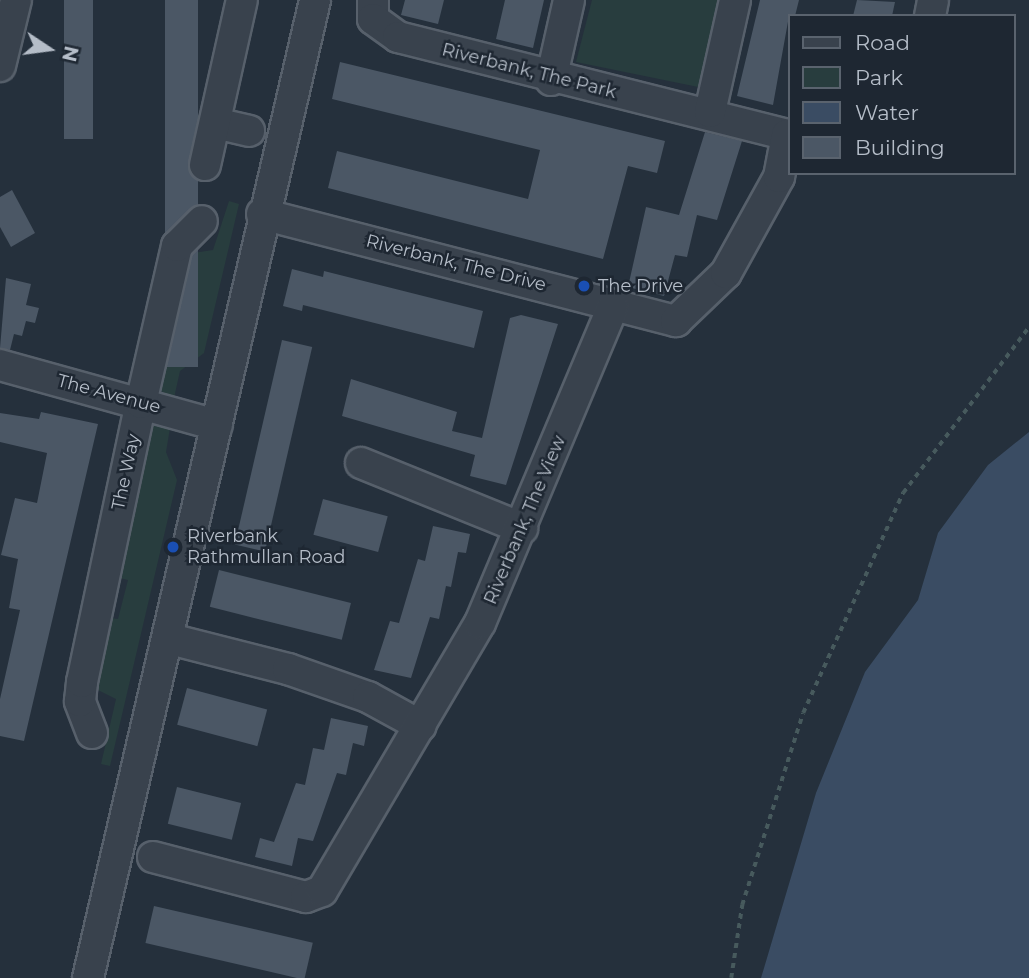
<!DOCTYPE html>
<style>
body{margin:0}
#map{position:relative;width:1029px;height:978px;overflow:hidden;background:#25303c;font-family:Montserrat,sans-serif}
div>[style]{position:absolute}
.green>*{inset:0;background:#283d3e}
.water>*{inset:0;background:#3a4c63}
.building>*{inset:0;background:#4b5765;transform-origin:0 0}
.path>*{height:3.5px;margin-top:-1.75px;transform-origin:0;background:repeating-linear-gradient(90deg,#475a5d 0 5px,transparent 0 10px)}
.roads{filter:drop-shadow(2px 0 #57606b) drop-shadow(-2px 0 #57606b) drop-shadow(0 2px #57606b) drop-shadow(0 -2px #57606b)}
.minor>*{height:30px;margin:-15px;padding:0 15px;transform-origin:15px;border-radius:15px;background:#39424d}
.dots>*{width:19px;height:19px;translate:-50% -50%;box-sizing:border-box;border:4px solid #1e2732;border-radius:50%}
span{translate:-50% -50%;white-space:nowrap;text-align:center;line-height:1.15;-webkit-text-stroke:5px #1e2732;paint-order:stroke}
.street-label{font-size:18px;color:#b5bdc8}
.poi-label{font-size:18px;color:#b5bdc8}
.left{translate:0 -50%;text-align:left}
.legend{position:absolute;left:788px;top:14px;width:228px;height:161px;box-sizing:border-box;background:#1e2732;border:2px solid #5a636e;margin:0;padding:9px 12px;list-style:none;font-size:21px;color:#b5bdc8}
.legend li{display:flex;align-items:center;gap:14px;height:35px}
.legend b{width:35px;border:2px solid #5a636e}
.north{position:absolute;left:14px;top:14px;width:70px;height:70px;-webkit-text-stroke:5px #1e2732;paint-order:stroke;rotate:103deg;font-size:19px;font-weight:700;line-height:28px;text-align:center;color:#b5bdc8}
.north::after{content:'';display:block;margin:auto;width:24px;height:32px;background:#b5bdc8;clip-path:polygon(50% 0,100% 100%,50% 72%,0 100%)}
</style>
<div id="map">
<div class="green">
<div style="clip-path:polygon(592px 0,727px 0,708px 89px,576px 62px)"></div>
<div style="clip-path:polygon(229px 201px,239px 204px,204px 353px,180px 371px,174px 398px,157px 389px,173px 296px,190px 299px,195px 276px,179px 273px,193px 253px,213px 250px)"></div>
<div style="clip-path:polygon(148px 422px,171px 422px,166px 452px,177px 480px,110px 766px,101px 764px,116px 699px,90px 686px,104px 617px,118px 619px,128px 580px,112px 576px)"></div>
</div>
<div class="water">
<div style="clip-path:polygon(1029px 432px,1029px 978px,761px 978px,816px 793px,865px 672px,918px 600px,938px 533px,988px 465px)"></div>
</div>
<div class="building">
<div style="left:64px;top:0;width:29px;height:139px"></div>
<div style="left:165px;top:0;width:33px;height:367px"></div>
<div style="clip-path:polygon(405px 0,444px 0,438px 24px,401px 15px)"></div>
<div style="clip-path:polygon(505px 0,544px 0,533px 48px,496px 39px)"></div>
<div style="clip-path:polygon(760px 0,799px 0,795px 16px,789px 16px,773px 105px,737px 96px)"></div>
<div style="clip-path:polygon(857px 0,895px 2px,892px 16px,853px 16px)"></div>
<div style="clip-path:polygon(340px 62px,665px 141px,657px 173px,628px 166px,603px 259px,328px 188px,337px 151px,528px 199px,540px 150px,332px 99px)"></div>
<div style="clip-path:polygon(705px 132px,742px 141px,717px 220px,697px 215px,687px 257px,675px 255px,664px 296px,628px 287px,646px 207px,679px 215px)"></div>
<div style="clip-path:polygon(12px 190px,35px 233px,11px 247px,0 227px,0 197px)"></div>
<div style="clip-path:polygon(292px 269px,323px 277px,324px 271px,483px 311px,474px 348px,303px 305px,302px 311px,283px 306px)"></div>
<div style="clip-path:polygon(6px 278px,31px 284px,26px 305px,39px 308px,35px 323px,26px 321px,22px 336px,14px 334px,10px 350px,0 348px)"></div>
<div style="clip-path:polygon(521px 315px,558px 324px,506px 485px,470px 476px,475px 455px,342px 416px,351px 379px,457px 412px,452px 431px,482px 438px,510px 318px)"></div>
<div style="left:282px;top:340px;width:31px;height:210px;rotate:13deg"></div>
<div style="clip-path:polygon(41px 412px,98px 424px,24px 741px,0 736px,0 699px,20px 610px,9px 608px,18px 559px,1px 555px,15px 498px,37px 503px,47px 453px,0 442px,0 413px,39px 419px)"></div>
<div style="left:323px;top:499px;width:67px;height:37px;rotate:15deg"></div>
<div style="clip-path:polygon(433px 526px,470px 534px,466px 553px,458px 552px,451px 587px,446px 586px,439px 619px,430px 617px,411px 678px,374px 670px,390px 621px,399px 623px,418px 559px,425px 561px)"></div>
<div style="left:219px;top:570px;width:136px;height:38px;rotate:14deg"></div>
<div style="left:187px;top:688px;width:83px;height:38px;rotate:15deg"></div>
<div style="clip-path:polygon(331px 718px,368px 726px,364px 746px,353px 743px,346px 775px,337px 773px,313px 841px,298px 838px,292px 866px,255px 857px,260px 838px,274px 842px,296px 783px,305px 785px,313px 748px,324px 750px)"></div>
<div style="left:177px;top:787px;width:66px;height:38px;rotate:14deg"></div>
<div style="left:154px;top:906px;width:163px;height:38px;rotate:13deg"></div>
</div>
<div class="path">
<div style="left:731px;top:978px;width:74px;rotate:-81.4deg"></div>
<div style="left:742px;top:905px;width:201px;rotate:-72.4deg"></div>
<div style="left:803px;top:713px;width:242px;rotate:-65.6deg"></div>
<div style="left:903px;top:493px;width:208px;rotate:-52.8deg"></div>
</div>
<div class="roads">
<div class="minor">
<div style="left:373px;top:0;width:19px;rotate:90deg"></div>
<div style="left:373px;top:19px;width:31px;rotate:36deg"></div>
<div style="left:398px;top:37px;width:403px;rotate:14.1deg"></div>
<div style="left:930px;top:16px;width:16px;rotate:-79deg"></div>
<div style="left:0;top:66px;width:68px;rotate:-76.4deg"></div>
<div style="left:551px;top:80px;width:82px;rotate:-77.3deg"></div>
<div style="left:710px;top:112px;width:115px;rotate:-77.4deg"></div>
<div style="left:215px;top:123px;width:35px;rotate:13deg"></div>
<div style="left:205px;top:165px;width:169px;rotate:-77.4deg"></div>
<div style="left:262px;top:214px;width:428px;rotate:14.5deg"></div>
<div style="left:676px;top:321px;width:69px;rotate:-43.8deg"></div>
<div style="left:726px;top:273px;width:110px;rotate:-61.1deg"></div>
<div style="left:779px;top:177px;width:43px;rotate:-79.2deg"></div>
<div style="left:0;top:365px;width:225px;rotate:15.5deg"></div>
<div style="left:361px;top:463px;width:174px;rotate:22deg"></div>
<div style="left:170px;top:639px;width:122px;rotate:14.3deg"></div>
<div style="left:288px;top:669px;width:85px;rotate:19.3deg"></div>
<div style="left:368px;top:697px;width:60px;rotate:28.7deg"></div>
<div style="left:92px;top:733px;width:34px;rotate:-111deg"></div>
<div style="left:80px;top:701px;width:19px;rotate:-84deg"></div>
<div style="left:82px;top:682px;width:285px;rotate:-78.1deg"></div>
<div style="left:141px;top:403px;width:161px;rotate:-77.1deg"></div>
<div style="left:177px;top:246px;width:35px;rotate:-45deg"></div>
<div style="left:153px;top:857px;width:158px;rotate:14.7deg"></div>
<div style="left:306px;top:897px;width:17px;rotate:-21deg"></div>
<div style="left:322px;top:891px;width:311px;rotate:-59.5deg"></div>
<div style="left:480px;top:623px;width:343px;rotate:-67.2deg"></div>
<div style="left:88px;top:978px;width:1004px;rotate:-76.93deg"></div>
</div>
</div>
<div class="dots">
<div style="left:584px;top:286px;background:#1a4fb4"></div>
<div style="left:173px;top:547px;background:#1a4fb4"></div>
</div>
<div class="street-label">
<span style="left:529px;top:71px;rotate:14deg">Riverbank, The Park</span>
<span style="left:456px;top:263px;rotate:14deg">Riverbank, The Drive</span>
<span style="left:109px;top:394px;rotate:15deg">The Avenue</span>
<span style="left:126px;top:472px;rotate:-78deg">The Way</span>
<span style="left:525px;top:520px;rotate:-67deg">Riverbank, The View</span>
</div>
<div class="poi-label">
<span class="left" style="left:598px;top:286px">The Drive</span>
<span class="left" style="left:187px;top:547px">Riverbank<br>Rathmullan Road</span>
</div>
<ul class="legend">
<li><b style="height:9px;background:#39424d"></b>Road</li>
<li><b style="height:19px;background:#283d3e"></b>Park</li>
<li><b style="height:19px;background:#3a4c63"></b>Water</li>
<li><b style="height:19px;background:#4b5765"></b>Building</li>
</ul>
<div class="north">N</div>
</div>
